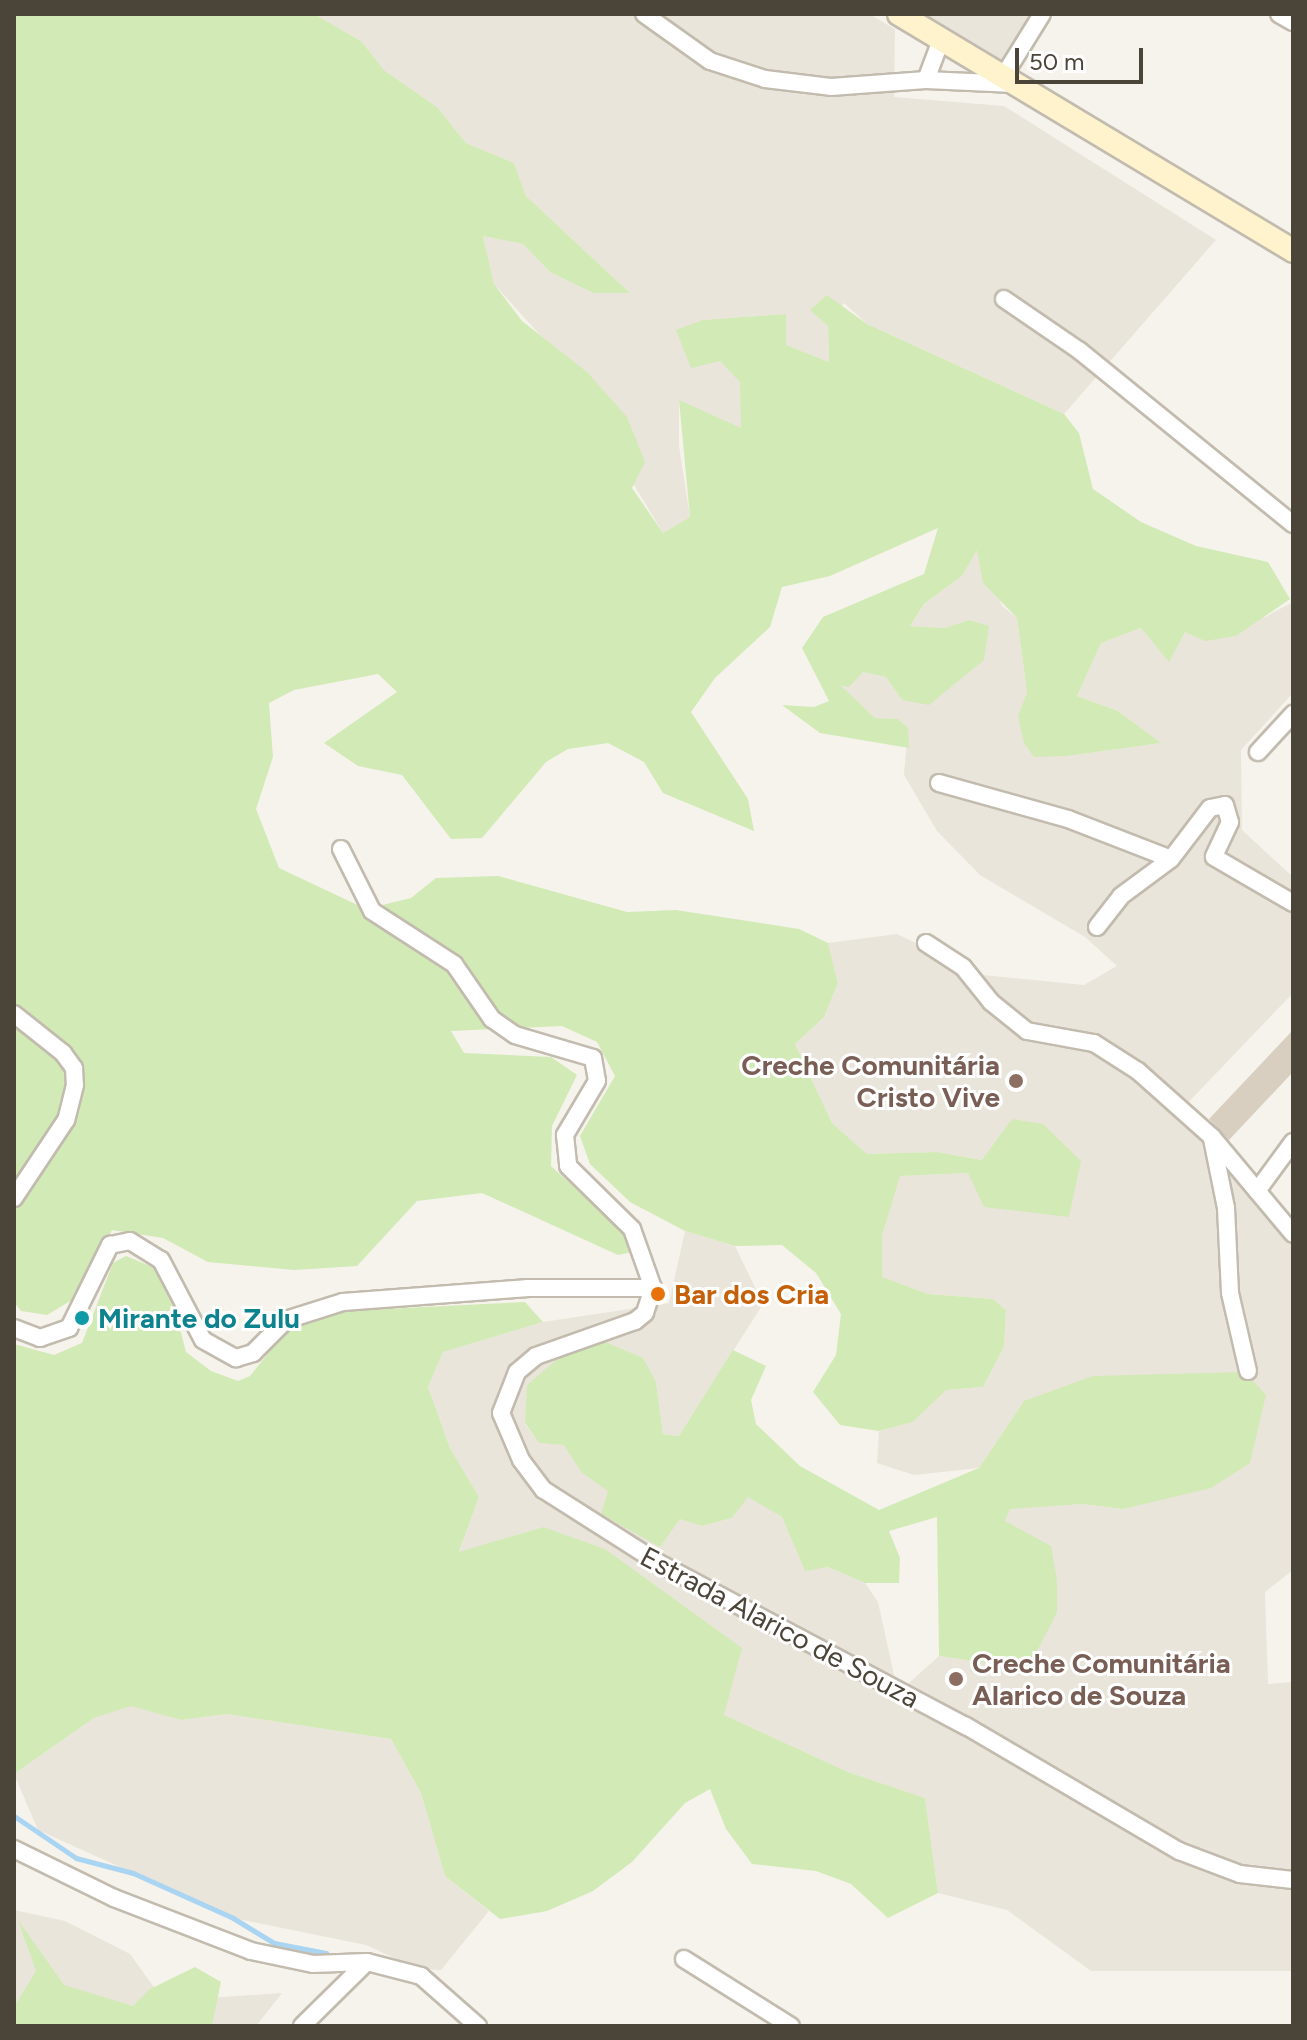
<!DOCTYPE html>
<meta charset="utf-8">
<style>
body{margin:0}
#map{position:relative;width:1307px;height:2040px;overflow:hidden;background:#f6f3ec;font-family:Figtree,sans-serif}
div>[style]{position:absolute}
.residential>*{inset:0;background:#eae5da}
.green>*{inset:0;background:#d2eab5}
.stream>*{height:5px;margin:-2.5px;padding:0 2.5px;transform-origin:2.5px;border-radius:2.5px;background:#a9d4f2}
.building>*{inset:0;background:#d8cfc1}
.roads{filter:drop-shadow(2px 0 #c2bbae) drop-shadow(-2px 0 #c2bbae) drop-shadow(0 2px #c2bbae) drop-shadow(0 -2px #c2bbae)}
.minor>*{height:16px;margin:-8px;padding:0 8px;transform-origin:8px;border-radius:8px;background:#fff}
.secondary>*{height:22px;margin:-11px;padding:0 11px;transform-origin:11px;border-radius:11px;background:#fff3cd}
.dots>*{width:22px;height:22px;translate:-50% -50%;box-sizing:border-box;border:4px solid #fff;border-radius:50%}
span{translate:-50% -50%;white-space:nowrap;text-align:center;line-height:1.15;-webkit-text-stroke:6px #fff;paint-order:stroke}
.education-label{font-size:28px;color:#785e54;font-weight:700}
.right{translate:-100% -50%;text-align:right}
.left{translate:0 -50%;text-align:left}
.food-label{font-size:28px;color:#c56008;font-weight:700}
.culture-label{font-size:28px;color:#0d838f;font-weight:700}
.street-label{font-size:28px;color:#4b4439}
.frame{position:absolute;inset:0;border:16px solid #4b4439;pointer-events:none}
.scale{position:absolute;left:1015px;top:48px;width:128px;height:36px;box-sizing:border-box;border:4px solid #4b4439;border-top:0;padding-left:10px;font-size:24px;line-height:28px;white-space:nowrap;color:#4b4439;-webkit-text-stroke:6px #fff;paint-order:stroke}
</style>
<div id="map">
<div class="residential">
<div style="clip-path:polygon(314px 14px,869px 14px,895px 29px,894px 97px,1004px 106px,1216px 240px,1064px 414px,867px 324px,844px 303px,828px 326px,829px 362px,786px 345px,785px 314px,703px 320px,720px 361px,741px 382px,741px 429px,679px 401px,679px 446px,690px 517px,663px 533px,551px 347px,494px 284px,483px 236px,523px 244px,550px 272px,593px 293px,629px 292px,526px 196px,514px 163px,466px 143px,437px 107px,385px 71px,361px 41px)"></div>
<div style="clip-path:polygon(898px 14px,1049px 14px,1007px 80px)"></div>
<div style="clip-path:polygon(977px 549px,1002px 606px,1017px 618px,1027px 692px,1018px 717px,1067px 756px,1160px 743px,1118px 711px,1077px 696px,1101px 643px,1141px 628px,1169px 661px,1185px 632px,1265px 617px,1293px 602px,1293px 693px,1241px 750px,1242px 830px,1293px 877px,1293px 993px,1180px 1111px,1183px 1123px,1264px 1195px,1293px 1231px,1293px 1570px,1265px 1592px,1268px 1684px,1293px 1682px,1293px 1971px,1091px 1971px,1007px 1910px,938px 1893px,925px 1798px,848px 1772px,723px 1715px,543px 1527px,459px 1553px,479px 1497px,450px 1448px,428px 1387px,443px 1352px,543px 1322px,669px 1303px,685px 1231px,735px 1246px,763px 1304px,679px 1436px,663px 1434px,656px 1382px,528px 1385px,525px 1424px,539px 1443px,564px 1444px,581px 1472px,609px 1491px,660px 1547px,680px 1518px,702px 1526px,732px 1518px,748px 1496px,782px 1517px,805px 1570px,828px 1567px,865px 1583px,878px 1602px,898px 1693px,939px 1656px,1028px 1668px,1005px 1521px,1010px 1508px,1083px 1504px,1123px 1509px,1160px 1499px,1024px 1401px,979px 1468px,914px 1475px,877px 1463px,879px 1431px,913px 1422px,945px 1390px,983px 1387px,1004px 1347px,1006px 1310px,993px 1299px,928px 1294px,881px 1277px,882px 1236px,899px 1176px,968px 1173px,983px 1160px,937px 1152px,867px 1154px,832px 1123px,795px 1044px,824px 1017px,838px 983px,828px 943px,897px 934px,982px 975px,1084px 985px,1117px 966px,1085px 937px,980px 875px,937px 831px,904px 775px,908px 728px,898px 719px,875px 718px,838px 684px,863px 672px,886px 677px,902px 700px,969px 620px,945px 628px,910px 626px,924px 604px,962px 576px)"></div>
<div style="clip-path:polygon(131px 1705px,181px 1720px,226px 1714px,391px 1739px,421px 1793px,445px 1876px,489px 1911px,441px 1970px,418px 1969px,366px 1945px,233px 1918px,38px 1830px,14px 1774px,94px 1718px)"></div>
<div style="clip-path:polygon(14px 1910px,65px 1921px,130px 1954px,164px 2001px,282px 1993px,256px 2026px,14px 2026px)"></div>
</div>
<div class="green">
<div style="clip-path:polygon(14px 14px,314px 14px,361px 41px,385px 71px,437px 107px,466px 143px,514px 163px,526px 196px,630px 293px,593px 293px,550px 272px,523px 244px,483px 236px,494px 284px,522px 321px,587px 372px,627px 417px,645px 462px,632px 488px,663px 533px,690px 517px,679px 400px,741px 428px,740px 382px,720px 361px,691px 368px,676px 330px,703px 320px,786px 314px,786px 345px,829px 362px,828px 326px,810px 310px,827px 295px,867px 324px,1064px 414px,1079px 433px,1093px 489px,1141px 522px,1196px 546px,1268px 562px,1290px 599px,1236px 636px,1205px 641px,1185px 632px,1169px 662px,1141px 628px,1101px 643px,1077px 696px,1118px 711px,1161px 743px,1067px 756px,1034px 757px,1024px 743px,1018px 716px,1027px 692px,1017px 618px,983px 583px,977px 550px,962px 576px,924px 604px,910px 626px,945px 628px,969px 620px,989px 626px,984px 660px,929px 705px,902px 700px,886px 677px,863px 672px,849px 687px,840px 685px,875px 718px,898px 719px,908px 728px,909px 748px,820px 733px,782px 705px,814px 707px,829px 701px,802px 648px,823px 617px,924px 574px,938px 528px,830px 576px,782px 587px,770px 627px,715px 678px,691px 712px,748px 799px,754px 831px,663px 793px,644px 762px,608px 743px,568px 749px,546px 762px,482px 838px,451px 839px,402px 775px,358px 766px,324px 743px,397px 692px,378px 674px,294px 690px,269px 703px,273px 757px,256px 809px,279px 868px,366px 909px,411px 898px,436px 878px,498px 876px,627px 912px,676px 910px,799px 929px,828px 943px,838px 983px,824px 1017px,795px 1044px,832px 1123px,867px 1154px,937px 1152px,982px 1160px,1012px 1119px,1043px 1124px,1081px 1161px,1069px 1217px,984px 1207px,968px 1173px,900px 1176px,882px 1236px,882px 1277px,928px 1294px,993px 1299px,1006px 1310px,1004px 1347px,983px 1387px,946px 1390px,913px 1422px,879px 1431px,840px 1425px,813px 1392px,836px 1355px,841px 1314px,816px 1273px,782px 1245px,735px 1246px,685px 1231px,630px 1202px,590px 1164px,580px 1136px,615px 1076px,597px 1042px,562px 1026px,451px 1031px,464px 1053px,551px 1057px,577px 1075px,552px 1126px,551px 1166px,624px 1233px,632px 1252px,618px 1255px,482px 1193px,417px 1201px,357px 1266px,294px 1270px,208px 1262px,163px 1238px,112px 1230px,72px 1300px,47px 1315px,21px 1311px,14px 1302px)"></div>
<div style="clip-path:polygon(126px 1256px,155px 1268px,169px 1287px,186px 1352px,211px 1371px,238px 1381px,250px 1376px,288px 1328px,325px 1312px,525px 1302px,543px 1322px,443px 1352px,428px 1387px,450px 1448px,479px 1497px,459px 1552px,543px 1527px,605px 1549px,742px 1648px,724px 1715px,848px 1772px,925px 1798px,938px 1893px,888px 1918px,851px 1884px,816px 1871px,752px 1864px,726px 1829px,710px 1789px,685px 1803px,632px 1862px,593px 1891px,547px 1911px,500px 1919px,445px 1876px,421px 1793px,391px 1739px,226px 1714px,181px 1720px,131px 1706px,94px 1718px,14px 1774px,14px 1344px,54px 1355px,82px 1343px,113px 1263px)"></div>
<div style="clip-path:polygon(605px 1342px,643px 1358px,656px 1382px,663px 1434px,679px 1436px,733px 1350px,766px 1366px,751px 1400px,756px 1424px,800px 1466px,879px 1510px,979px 1468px,1024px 1401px,1093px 1376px,1245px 1372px,1266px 1395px,1250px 1463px,1211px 1488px,1123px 1509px,1083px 1504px,1010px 1509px,1005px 1521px,1051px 1546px,1057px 1580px,1057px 1612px,1028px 1669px,939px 1656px,937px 1517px,889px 1531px,900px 1558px,899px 1583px,865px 1583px,828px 1567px,805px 1571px,782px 1517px,748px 1497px,732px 1518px,702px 1526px,680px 1519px,660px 1547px,601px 1514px,608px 1491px,581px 1472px,564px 1445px,539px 1443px,525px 1423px,527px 1385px,561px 1356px)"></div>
<div style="clip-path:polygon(18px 1920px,64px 1985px,133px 2006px,150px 1989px,195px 1967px,221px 1982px,212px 2025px,14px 2026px,14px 2007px,36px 1971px)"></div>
</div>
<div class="stream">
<div style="left:14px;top:1816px;width:75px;rotate:34.1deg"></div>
<div style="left:76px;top:1858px;width:59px;rotate:14.7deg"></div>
<div style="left:133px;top:1873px;width:110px;rotate:24.2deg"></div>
<div style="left:233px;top:1918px;width:48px;rotate:31.4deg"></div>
<div style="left:274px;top:1943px;width:53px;rotate:10.9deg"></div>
</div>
<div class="building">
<div style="clip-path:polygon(1293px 1030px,1293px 1072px,1229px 1140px,1209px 1119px)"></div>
</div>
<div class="roads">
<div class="minor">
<div style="left:644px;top:14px;width:81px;rotate:35.5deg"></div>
<div style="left:710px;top:61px;width:58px;rotate:18.1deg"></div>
<div style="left:765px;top:79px;width:66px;rotate:6.9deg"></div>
<div style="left:831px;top:87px;width:95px;rotate:-4.2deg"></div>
<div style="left:926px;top:80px;width:88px;rotate:2.6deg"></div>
<div style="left:1279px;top:14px;width:16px;rotate:30deg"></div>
<div style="left:1003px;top:77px;width:74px;rotate:-58.2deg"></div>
<div style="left:926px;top:80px;width:43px;rotate:-69.4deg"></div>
<div style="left:1004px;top:299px;width:92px;rotate:34.4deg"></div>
<div style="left:1080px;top:351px;width:274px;rotate:39.1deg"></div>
<div style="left:1258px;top:752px;width:52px;rotate:-47.4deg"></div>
<div style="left:939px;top:783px;width:134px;rotate:15.6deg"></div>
<div style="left:1068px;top:819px;width:110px;rotate:21.2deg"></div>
<div style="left:1171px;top:859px;width:64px;rotate:-52.6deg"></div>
<div style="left:1210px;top:808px;width:15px;rotate:-11deg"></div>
<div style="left:1225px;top:805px;width:18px;rotate:74deg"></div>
<div style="left:1230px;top:822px;width:38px;rotate:115deg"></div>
<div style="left:1214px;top:857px;width:91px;rotate:30.2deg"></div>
<div style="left:341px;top:849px;width:69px;rotate:63.4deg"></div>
<div style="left:372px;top:911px;width:98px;rotate:32.9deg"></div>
<div style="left:454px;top:964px;width:67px;rotate:55.4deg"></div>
<div style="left:492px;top:1019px;width:28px;rotate:35deg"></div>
<div style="left:515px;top:1035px;width:81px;rotate:16.4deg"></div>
<div style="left:593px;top:1058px;width:23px;rotate:80deg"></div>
<div style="left:597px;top:1081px;width:63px;rotate:120.7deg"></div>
<div style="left:565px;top:1135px;width:31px;rotate:84deg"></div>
<div style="left:568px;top:1166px;width:90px;rotate:44.5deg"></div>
<div style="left:632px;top:1229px;width:63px;rotate:70.4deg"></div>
<div style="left:1097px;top:927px;width:39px;rotate:-52deg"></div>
<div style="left:1121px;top:896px;width:62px;rotate:-36.5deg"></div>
<div style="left:926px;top:943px;width:44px;rotate:33deg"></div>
<div style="left:963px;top:967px;width:45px;rotate:51.3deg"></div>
<div style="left:991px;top:1002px;width:46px;rotate:38.9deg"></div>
<div style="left:1027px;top:1031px;width:68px;rotate:10.2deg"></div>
<div style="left:1094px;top:1043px;width:52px;rotate:32.5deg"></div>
<div style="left:1138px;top:1071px;width:99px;rotate:41.7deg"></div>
<div style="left:1212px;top:1137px;width:126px;rotate:50.1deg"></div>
<div style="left:14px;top:1014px;width:63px;rotate:38.5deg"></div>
<div style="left:63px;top:1053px;width:19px;rotate:54deg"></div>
<div style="left:74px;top:1068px;width:17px;rotate:87deg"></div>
<div style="left:75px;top:1085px;width:36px;rotate:104deg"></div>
<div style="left:66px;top:1120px;width:94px;rotate:123.7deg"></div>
<div style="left:1212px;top:1139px;width:70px;rotate:78.5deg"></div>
<div style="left:1226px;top:1208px;width:85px;rotate:87.3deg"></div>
<div style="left:1230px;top:1293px;width:80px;rotate:77deg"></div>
<div style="left:1257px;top:1191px;width:61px;rotate:-53.7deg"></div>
<div style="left:14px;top:1328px;width:28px;rotate:21deg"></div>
<div style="left:40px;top:1338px;width:31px;rotate:-19deg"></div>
<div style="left:69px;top:1328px;width:93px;rotate:-63.7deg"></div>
<div style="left:110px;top:1245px;width:20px;rotate:-11deg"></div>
<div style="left:130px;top:1241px;width:36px;rotate:32deg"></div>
<div style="left:161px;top:1260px;width:90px;rotate:62.3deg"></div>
<div style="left:203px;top:1340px;width:38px;rotate:29deg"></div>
<div style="left:236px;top:1358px;width:18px;rotate:-16deg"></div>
<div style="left:253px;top:1353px;width:47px;rotate:-45deg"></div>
<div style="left:286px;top:1320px;width:60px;rotate:-17.5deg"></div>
<div style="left:343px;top:1302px;width:186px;rotate:-4.3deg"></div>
<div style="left:528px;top:1288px;width:125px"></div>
<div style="left:653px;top:1288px;width:26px;rotate:108deg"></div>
<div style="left:645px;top:1313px;width:13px;rotate:141deg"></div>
<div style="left:635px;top:1321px;width:105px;rotate:160.5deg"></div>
<div style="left:536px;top:1356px;width:25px;rotate:140deg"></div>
<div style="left:517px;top:1372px;width:44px;rotate:111.3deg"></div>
<div style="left:501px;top:1413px;width:51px;rotate:66.9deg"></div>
<div style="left:521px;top:1460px;width:38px;rotate:53deg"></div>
<div style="left:544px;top:1490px;width:134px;rotate:32.5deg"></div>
<div style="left:657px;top:1562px;width:350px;rotate:28deg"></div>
<div style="left:966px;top:1726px;width:247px;rotate:30.4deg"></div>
<div style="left:1179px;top:1851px;width:65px;rotate:20.7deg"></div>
<div style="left:1240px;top:1874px;width:53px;rotate:6.5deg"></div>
<div style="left:14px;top:1849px;width:111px;rotate:26.1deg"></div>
<div style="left:114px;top:1898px;width:147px;rotate:21.1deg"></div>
<div style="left:251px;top:1951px;width:63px;rotate:11.8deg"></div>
<div style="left:313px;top:1964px;width:54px;rotate:-2.1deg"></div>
<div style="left:367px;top:1962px;width:56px;rotate:14.5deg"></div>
<div style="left:421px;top:1976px;width:76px;rotate:41.3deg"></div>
<div style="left:684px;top:1959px;width:126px;rotate:32.1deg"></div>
<div style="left:302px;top:2026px;width:91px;rotate:-44.6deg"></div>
</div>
<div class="secondary">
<div style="left:899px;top:14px;width:460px;rotate:31deg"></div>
</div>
</div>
<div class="dots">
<div style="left:1016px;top:1081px;background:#8d6e63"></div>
<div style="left:658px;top:1294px;background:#e8710a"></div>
<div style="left:82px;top:1318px;background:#0f9aa8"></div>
<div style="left:956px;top:1679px;background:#8d6e63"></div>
</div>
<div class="education-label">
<span class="right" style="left:1000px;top:1081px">Creche Comunitária<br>Cristo Vive</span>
<span class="left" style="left:972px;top:1679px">Creche Comunitária<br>Alarico de Souza</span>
</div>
<div class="food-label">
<span class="left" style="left:674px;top:1294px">Bar dos Cria</span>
</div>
<div class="culture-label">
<span class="left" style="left:98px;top:1318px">Mirante do Zulu</span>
</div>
<div class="street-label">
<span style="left:780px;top:1627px;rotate:28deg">Estrada Alarico de Souza</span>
</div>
<div class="frame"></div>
<div class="scale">50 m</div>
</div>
